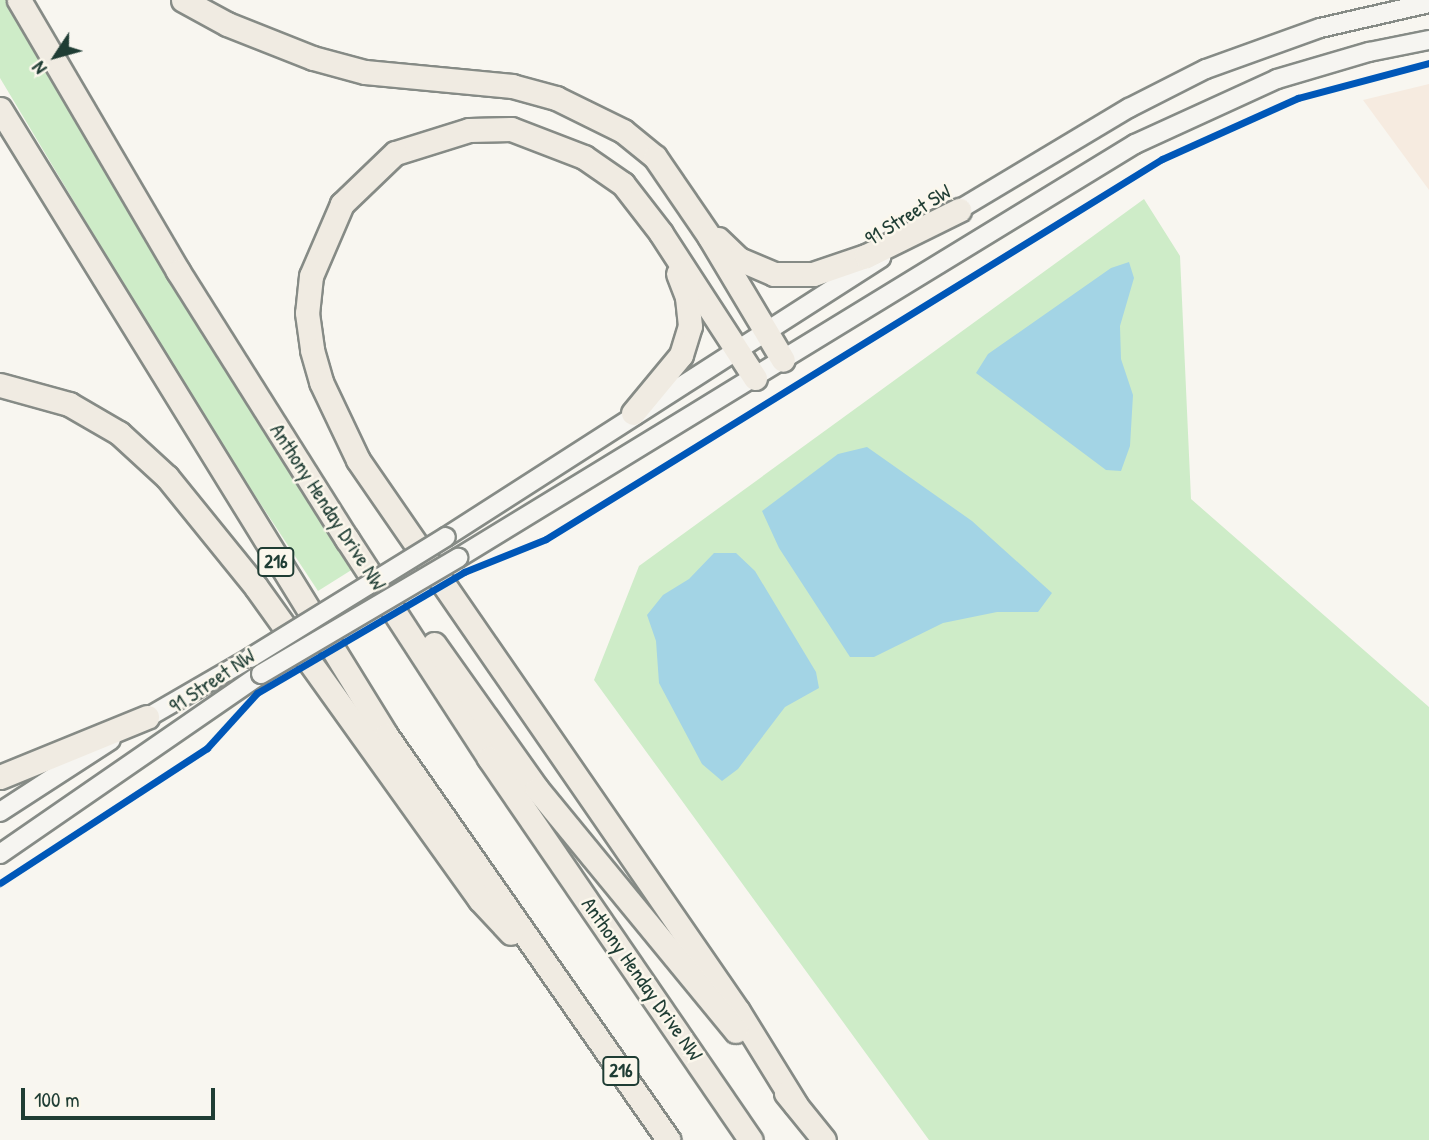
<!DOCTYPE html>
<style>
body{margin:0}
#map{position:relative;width:1429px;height:1140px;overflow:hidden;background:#f8f6f0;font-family:"Patrick Hand",sans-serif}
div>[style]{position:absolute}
.built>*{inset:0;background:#f6ebe0}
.green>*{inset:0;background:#ceecc8}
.water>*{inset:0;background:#a3d4e5}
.roads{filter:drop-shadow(2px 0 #868b86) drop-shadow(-2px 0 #868b86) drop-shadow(0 2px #868b86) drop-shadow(0 -2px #868b86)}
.secondary>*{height:18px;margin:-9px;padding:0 9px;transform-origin:9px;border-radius:9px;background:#f6f5f1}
.highway>*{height:23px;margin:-11.5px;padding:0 11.5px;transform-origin:11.5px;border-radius:11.5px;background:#f0ebe2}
.bridges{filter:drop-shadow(2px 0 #868b86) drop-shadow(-2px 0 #868b86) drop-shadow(0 2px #868b86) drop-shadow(0 -2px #868b86)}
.secondary-bridge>*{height:18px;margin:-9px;padding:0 9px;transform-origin:9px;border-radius:9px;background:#f6f5f1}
.cycleway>*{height:7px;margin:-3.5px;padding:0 3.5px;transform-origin:3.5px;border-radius:3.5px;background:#0057b8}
span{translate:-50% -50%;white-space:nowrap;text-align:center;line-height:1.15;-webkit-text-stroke:5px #fbf7ec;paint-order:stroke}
.shield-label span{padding:2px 5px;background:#fbf7ec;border:2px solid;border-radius:5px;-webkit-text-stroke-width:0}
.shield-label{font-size:19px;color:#1f3d34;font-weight:700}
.street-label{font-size:21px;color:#1f3d34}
.north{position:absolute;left:21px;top:21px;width:70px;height:70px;-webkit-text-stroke:5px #fbf7ec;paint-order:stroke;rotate:234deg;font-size:19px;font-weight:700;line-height:28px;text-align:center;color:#1f3d34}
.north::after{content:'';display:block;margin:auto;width:24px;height:32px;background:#1f3d34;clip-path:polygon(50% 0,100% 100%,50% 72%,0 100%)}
.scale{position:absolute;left:21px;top:1088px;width:194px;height:32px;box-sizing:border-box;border:4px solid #1f3d34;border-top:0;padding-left:9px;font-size:21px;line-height:24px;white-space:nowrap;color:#1f3d34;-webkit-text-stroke:5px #fbf7ec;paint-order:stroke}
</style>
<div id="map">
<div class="built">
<div style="clip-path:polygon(1429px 84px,1429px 190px,1363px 100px)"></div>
</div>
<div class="green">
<div style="clip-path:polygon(0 0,7px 0,187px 303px,353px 569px,318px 591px,202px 415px,0 78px)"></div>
<div style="clip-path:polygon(1144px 199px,1180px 256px,1191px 499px,1429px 707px,1429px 1140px,929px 1140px,594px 680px,639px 566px)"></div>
</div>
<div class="water">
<div style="clip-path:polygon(1129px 262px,1134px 278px,1120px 326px,1121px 359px,1133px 395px,1130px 446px,1121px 471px,1106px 470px,976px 373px,988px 354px,1111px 268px)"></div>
<div style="clip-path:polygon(867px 447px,972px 521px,1052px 593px,1038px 612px,997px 612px,943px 623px,874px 657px,850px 657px,779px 548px,762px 511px,838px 454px)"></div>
<div style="clip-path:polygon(714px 553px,736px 553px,755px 571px,816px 672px,819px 688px,785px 707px,738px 769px,722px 781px,702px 764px,659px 683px,656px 641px,647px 615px,663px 595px,689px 579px)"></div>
</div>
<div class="roads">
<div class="secondary">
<div style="left:950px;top:215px;width:209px;rotate:-30.9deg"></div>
<div style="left:1129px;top:108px;width:86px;rotate:-26.9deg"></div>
<div style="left:1206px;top:69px;width:121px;rotate:-19.8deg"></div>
<div style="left:1320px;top:28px;width:112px;rotate:-12.9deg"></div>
<div style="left:446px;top:537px;width:517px;rotate:-32.68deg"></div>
<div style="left:458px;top:558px;width:794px;rotate:-31.45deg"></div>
<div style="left:1135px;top:144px;width:156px;rotate:-24.6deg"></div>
<div style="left:1277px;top:79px;width:96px;rotate:-16.4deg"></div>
<div style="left:1369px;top:52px;width:61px;rotate:-11.3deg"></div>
<div style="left:138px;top:723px;width:129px;rotate:-30.1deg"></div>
<div style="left:0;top:812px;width:132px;rotate:-33deg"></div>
<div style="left:0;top:854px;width:317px;rotate:-34.6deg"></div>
</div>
<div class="highway">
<div style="left:19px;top:0;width:314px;rotate:59.6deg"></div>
<div style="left:178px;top:271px;width:317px;rotate:57.8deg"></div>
<div style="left:347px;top:539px;width:261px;rotate:57deg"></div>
<div style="left:489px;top:758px;width:463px;rotate:55.6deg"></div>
<div style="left:183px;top:0;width:50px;rotate:28.6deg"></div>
<div style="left:227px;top:24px;width:92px;rotate:21.6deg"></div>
<div style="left:313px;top:58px;width:54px;rotate:15.1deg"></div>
<div style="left:365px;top:72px;width:148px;rotate:5.4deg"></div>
<div style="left:512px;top:86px;width:46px;rotate:15.3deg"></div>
<div style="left:556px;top:98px;width:75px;rotate:26.2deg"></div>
<div style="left:623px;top:131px;width:41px;rotate:39.1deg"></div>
<div style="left:655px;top:157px;width:96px;rotate:55.6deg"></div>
<div style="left:709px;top:236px;width:144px;rotate:59.2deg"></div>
<div style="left:0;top:109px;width:735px;rotate:58.34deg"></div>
<div style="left:386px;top:735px;width:494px;rotate:55.1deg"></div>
<div style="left:718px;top:239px;width:29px;rotate:44deg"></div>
<div style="left:739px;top:259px;width:38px;rotate:23deg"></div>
<div style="left:774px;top:274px;width:39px"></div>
<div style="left:813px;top:274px;width:56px;rotate:-18.8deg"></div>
<div style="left:866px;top:256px;width:104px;rotate:-26.3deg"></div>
<div style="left:755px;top:378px;width:173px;rotate:-123deg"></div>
<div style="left:661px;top:233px;width:62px;rotate:-127.8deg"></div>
<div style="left:623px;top:184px;width:47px;rotate:-145.3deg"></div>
<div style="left:584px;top:157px;width:78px;rotate:-159deg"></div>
<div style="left:511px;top:129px;width:42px;rotate:178.6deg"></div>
<div style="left:469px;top:130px;width:77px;rotate:162.7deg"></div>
<div style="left:395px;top:153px;width:74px;rotate:136.1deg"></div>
<div style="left:342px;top:204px;width:78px;rotate:113.3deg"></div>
<div style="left:311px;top:276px;width:37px;rotate:96deg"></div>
<div style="left:307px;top:313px;width:37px;rotate:82deg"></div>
<div style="left:312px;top:350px;width:33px;rotate:74deg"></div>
<div style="left:321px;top:382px;width:86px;rotate:64.6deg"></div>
<div style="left:358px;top:460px;width:669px;rotate:55.41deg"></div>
<div style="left:738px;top:1011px;width:110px;rotate:58.3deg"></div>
<div style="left:0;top:385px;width:72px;rotate:15.4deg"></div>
<div style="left:69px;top:404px;width:58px;rotate:30.1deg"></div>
<div style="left:119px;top:433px;width:65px;rotate:42.5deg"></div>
<div style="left:167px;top:477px;width:141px;rotate:51deg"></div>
<div style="left:256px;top:587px;width:385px;rotate:54.4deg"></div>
<div style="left:480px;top:900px;width:45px;rotate:46.8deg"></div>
<div style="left:633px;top:413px;width:75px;rotate:-50.4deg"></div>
<div style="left:681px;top:355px;width:30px;rotate:-73deg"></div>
<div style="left:690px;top:326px;width:29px;rotate:-96deg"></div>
<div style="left:687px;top:297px;width:25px;rotate:-111deg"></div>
<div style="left:434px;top:644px;width:178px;rotate:54.6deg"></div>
<div style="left:537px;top:789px;width:313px;rotate:50.6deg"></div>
<div style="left:0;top:777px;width:159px;rotate:-22.2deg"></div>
<div style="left:786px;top:1093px;width:60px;rotate:51deg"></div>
</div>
</div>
<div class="bridges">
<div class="secondary-bridge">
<div style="left:250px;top:658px;width:230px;rotate:-31.7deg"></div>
<div style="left:261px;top:674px;width:229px;rotate:-30.5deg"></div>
</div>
</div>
<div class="cycleway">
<div style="left:0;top:883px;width:247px;rotate:-33.1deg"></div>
<div style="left:207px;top:748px;width:74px;rotate:-47.7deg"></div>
<div style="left:257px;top:693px;width:240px;rotate:-30.3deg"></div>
<div style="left:464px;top:572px;width:88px;rotate:-21.9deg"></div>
<div style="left:546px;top:539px;width:724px;rotate:-31.67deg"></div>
<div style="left:1162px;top:159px;width:149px;rotate:-24.2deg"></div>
<div style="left:1298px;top:98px;width:136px;rotate:-15deg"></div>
</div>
<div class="shield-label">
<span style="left:276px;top:562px">216</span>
<span style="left:621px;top:1071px">216</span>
</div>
<div class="street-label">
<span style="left:908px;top:215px;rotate:-32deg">91 Street SW</span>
<span style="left:328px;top:507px;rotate:57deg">Anthony Henday Drive NW</span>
<span style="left:212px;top:681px;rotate:-34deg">91 Street NW</span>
<span style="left:642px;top:979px;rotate:55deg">Anthony Henday Drive NW</span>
</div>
<div class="north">N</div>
<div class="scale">100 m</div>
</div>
